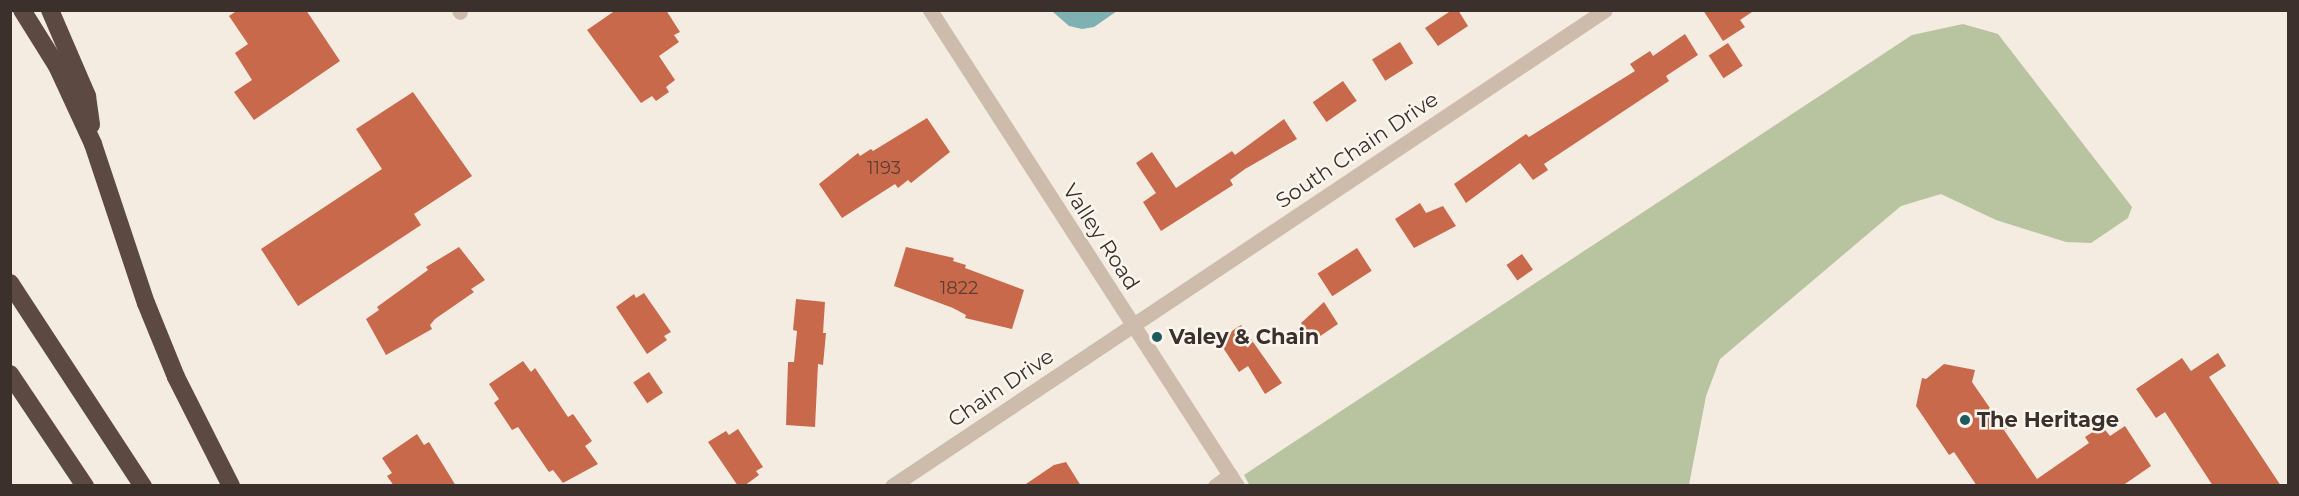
<!DOCTYPE html>
<style>
body{margin:0}
#map{position:relative;width:2299px;height:496px;overflow:hidden;background:#f4ebe1;font-family:Montserrat,sans-serif}
div>[style]{position:absolute}
.green>*{inset:0;background:#b8c4a0}
.water>*{inset:0;background:#7fb0b2}
.building>*{inset:0;background:#c8694b;transform-origin:0 0}
.minor>*{height:15px;margin:-7.5px;padding:0 7.5px;transform-origin:7.5px;border-radius:7.5px;background:#cdbbac}
.tertiary>*{height:15px;margin:-7.5px;padding:0 7.5px;transform-origin:7.5px;border-radius:7.5px;background:#cdbbac}
.motorway>*{height:18px;margin:-9px;padding:0 9px;transform-origin:9px;border-radius:9px;background:#5c4a42}
.dots>*{width:16px;height:16px;translate:-50% -50%;box-sizing:border-box;border:3px solid #fbf5ee;border-radius:50%}
span{translate:-50% -50%;white-space:nowrap;text-align:center;line-height:1.15;-webkit-text-stroke:5px #fbf5ee;paint-order:stroke}
.number-label{font-size:18px;color:#5e3e33}
.number-label span{-webkit-text-stroke-width:0}
.street-label{font-size:21px;color:#3b302b}
.poi-label{font-size:21px;color:#3b302b;font-weight:700}
.left{translate:0 -50%;text-align:left}
.frame{position:absolute;inset:0;border:12px solid #3b302b;pointer-events:none}
</style>
<div id="map">
<div class="green">
<div style="clip-path:polygon(1963px 24px,1998px 34px,2132px 207px,2128px 218px,2091px 243px,2066px 242px,1996px 220px,1941px 194px,1901px 206px,1720px 359px,1706px 396px,1689px 485px,1250px 486px,1244px 475px,1912px 35px)"></div>
</div>
<div class="water">
<div style="clip-path:polygon(1052px 11px,1117px 11px,1094px 27px,1082px 29px,1069px 26px)"></div>
</div>
<div class="building">
<div style="clip-path:polygon(238px 10px,306px 10px,340px 61px,254px 120px,234px 92px,252px 80px,235px 53px,248px 44px,229px 16px)"></div>
<div style="clip-path:polygon(616px 10px,666px 10px,680px 32px,674px 35px,679px 42px,659px 56px,675px 80px,666px 87px,669px 92px,656px 101px,652px 96px,641px 103px,587px 30px)"></div>
<div style="clip-path:polygon(1452px 10px,1458px 10px,1468px 26px,1438px 46px,1425px 28px)"></div>
<div style="clip-path:polygon(1703px 10px,1755px 10px,1740px 20px,1745px 27px,1723px 41px)"></div>
<div style="clip-path:polygon(1685px 34px,1698px 55px,1666px 76px,1669px 81px,1544px 164px,1548px 170px,1533px 180px,1520px 163px,1466px 203px,1454px 184px,1526px 134px,1529px 137px,1635px 71px,1630px 64px,1650px 51px,1653px 56px)"></div>
<div style="left:1400px;top:42px;width:25px;height:33px;rotate:58deg"></div>
<div style="left:1728px;top:43px;width:27px;height:23px;rotate:57deg"></div>
<div style="left:1343px;top:81px;width:24px;height:37px;rotate:55deg"></div>
<div style="clip-path:polygon(413px 92px,472px 176px,414px 214px,421px 225px,298px 306px,261px 249px,382px 169px,356px 129px)"></div>
<div style="clip-path:polygon(927px 118px,950px 152px,911px 183px,908px 180px,898px 188px,895px 184px,842px 218px,819px 184px,858px 153px,860px 156px,871px 149px,873px 151px)"></div>
<div style="clip-path:polygon(1284px 119px,1297px 139px,1245px 169px,1230px 180px,1233px 185px,1161px 231px,1143px 202px,1156px 193px,1136px 163px,1152px 152px,1176px 188px,1232px 151px,1235px 155px)"></div>
<div style="clip-path:polygon(1420px 203px,1426px 213px,1443px 206px,1456px 226px,1414px 248px,1395px 219px)"></div>
<div style="clip-path:polygon(459px 247px,485px 280px,471px 289px,474px 292px,435px 319px,430px 325px,432px 329px,386px 355px,366px 319px,379px 310px,377px 307px,428px 270px,426px 267px)"></div>
<div style="clip-path:polygon(906px 247px,954px 258px,953px 261px,966px 265px,965px 268px,1024px 290px,1012px 329px,965px 318px,966px 315px,953px 308px,894px 286px)"></div>
<div style="left:1357px;top:248px;width:27px;height:47px;rotate:57deg"></div>
<div style="left:1522px;top:254px;width:19px;height:19px;rotate:55deg"></div>
<div style="clip-path:polygon(644px 293px,671px 332px,664px 336px,667px 340px,647px 354px,616px 307px,634px 294px,636px 298px)"></div>
<div style="clip-path:polygon(796px 299px,825px 302px,823px 333px,826px 333px,823px 365px,818px 364px,815px 427px,786px 425px,788px 362px,794px 362px,797px 331px,793px 330px)"></div>
<div style="clip-path:polygon(1324px 302px,1338px 324px,1313px 341px,1301px 323px)"></div>
<div style="clip-path:polygon(1241px 325px,1282px 383px,1265px 394px,1248px 366px,1239px 372px,1218px 340px)"></div>
<div style="clip-path:polygon(2218px 353px,2226px 366px,2209px 377px,2281px 486px,2213px 486px,2165px 412px,2156px 418px,2136px 389px,2182px 358px,2191px 371px)"></div>
<div style="clip-path:polygon(523px 361px,531px 372px,535px 368px,568px 417px,573px 414px,592px 441px,585px 446px,598px 464px,563px 483px,553px 470px,549px 472px,518px 427px,512px 430px,494px 403px,499px 399px,489px 384px)"></div>
<div style="clip-path:polygon(1944px 364px,1975px 370px,1972px 382px,1994px 414px,1998px 412px,2009px 427px,2004px 430px,2037px 479px,2089px 443px,2085px 437px,2102px 426px,2110px 436px,2125px 426px,2151px 466px,2122px 486px,1977px 486px,1954px 452px,1949px 455px,1916px 406px,1922px 378px,1926px 379px)"></div>
<div style="left:649px;top:372px;width:25px;height:19px;rotate:56deg"></div>
<div style="clip-path:polygon(738px 429px,763px 467px,756px 471px,759px 475px,744px 486px,738px 486px,708px 442px,726px 431px,729px 435px)"></div>
<div style="clip-path:polygon(417px 434px,424px 445px,429px 442px,456px 486px,394px 486px,387px 476px,392px 473px,382px 458px)"></div>
<div style="clip-path:polygon(1066px 462px,1081px 486px,1023px 486px,1054px 465px)"></div>
</div>
<div class="minor">
<div style="left:459px;top:10px;width:2px;rotate:63deg"></div>
<div style="left:892px;top:486px;width:857px;rotate:-33.73deg"></div>
<div style="left:1215px;top:486px;width:19px;rotate:-36deg"></div>
</div>
<div class="tertiary">
<div style="left:930px;top:10px;width:566px;rotate:57.18deg"></div>
</div>
<div class="motorway">
<div style="left:22px;top:10px;width:66px;rotate:58deg"></div>
<div style="left:57px;top:66px;width:86px;rotate:65.2deg"></div>
<div style="left:93px;top:144px;width:168px;rotate:71.6deg"></div>
<div style="left:146px;top:303px;width:80px;rotate:67.9deg"></div>
<div style="left:176px;top:377px;width:122px;rotate:63.2deg"></div>
<div style="left:50px;top:10px;width:94px;rotate:66.7deg"></div>
<div style="left:87px;top:96px;width:29px;rotate:82deg"></div>
<div style="left:10px;top:283px;width:243px;rotate:56.8deg"></div>
<div style="left:10px;top:374px;width:135px;rotate:56.2deg"></div>
</div>
<div class="dots">
<div style="left:1157px;top:337px;background:#1f5a5e"></div>
<div style="left:1965px;top:420px;background:#1f5a5e"></div>
</div>
<div class="number-label">
<span style="left:884px;top:168px">1193</span>
<span style="left:959px;top:288px">1822</span>
</div>
<div class="street-label">
<span style="left:1357px;top:150px;rotate:-34deg">South Chain Drive</span>
<span style="left:1101px;top:237px;rotate:57deg">Valley Road</span>
<span style="left:1001px;top:388px;rotate:-34deg">Chain Drive</span>
</div>
<div class="poi-label">
<span class="left" style="left:1169px;top:337px">Valey &amp; Chain</span>
<span class="left" style="left:1977px;top:420px">The Heritage</span>
</div>
<div class="frame"></div>
</div>
